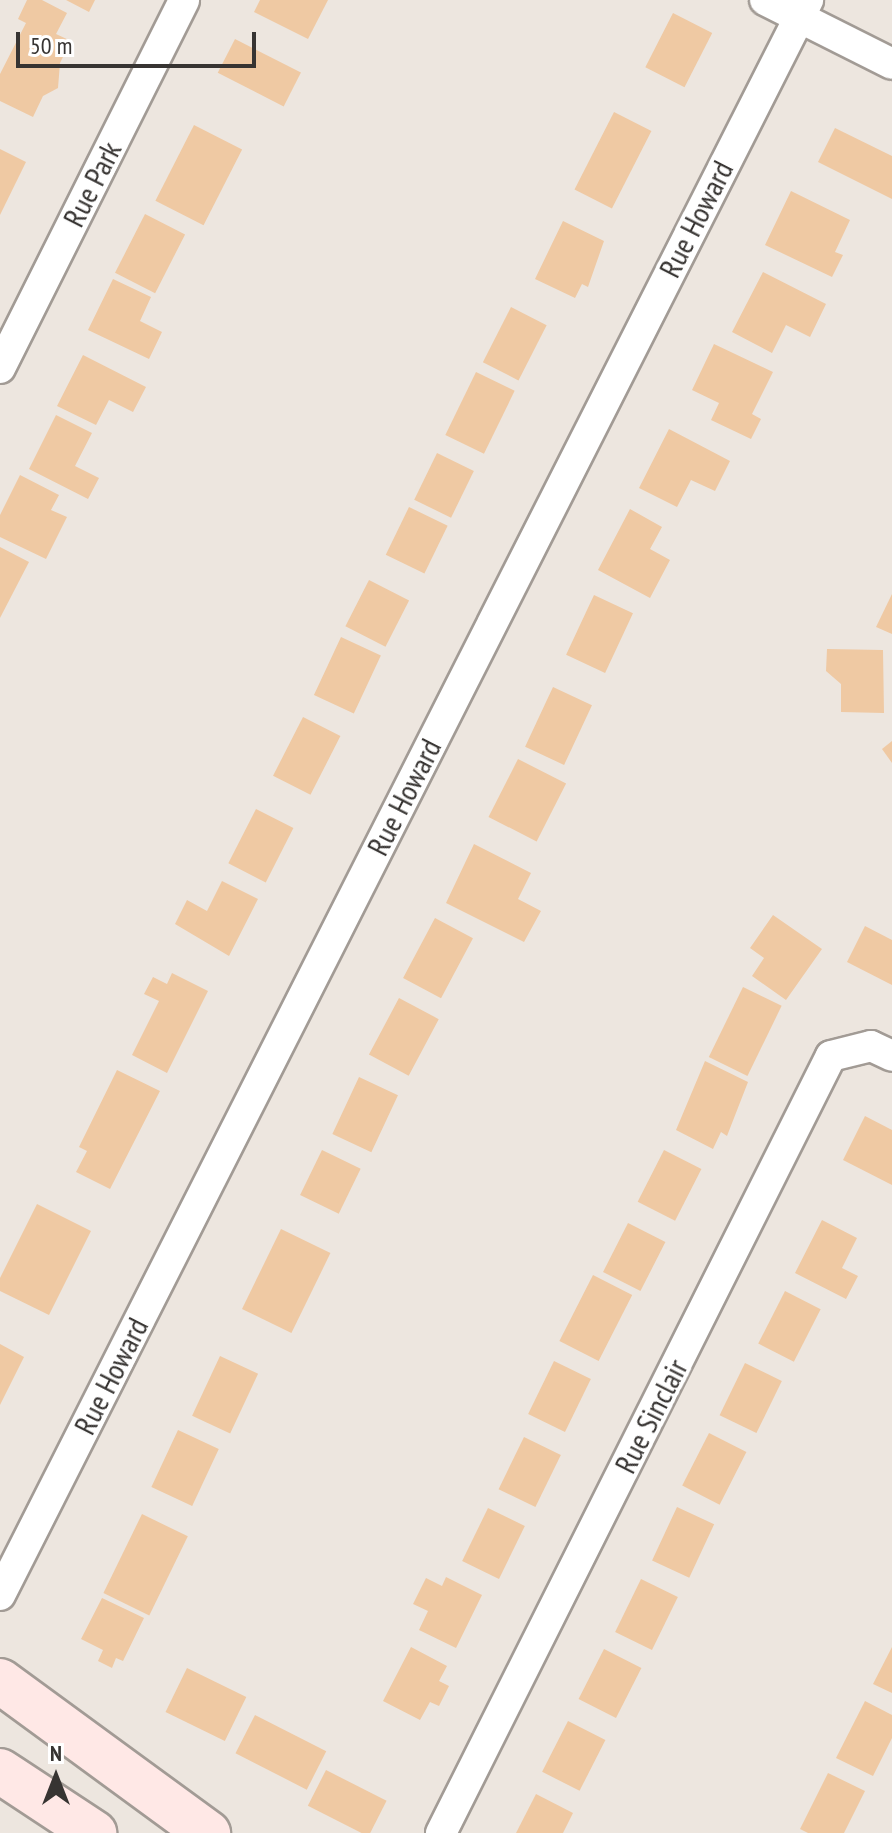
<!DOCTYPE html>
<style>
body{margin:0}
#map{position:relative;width:892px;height:1833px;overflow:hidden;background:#ede6df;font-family:"PT Sans Narrow",sans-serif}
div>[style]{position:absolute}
.building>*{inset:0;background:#efc9a3;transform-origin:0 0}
.roads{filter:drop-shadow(2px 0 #a29b95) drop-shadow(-2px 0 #a29b95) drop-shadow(0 2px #a29b95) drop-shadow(0 -2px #a29b95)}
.street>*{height:30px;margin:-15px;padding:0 15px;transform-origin:15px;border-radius:15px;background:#fff}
.secondary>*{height:44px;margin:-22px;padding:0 22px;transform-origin:22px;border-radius:22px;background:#ffe8e6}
span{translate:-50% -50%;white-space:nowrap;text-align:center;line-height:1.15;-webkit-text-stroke:7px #fff;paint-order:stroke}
.street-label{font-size:30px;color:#373432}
.north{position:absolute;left:16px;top:1737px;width:80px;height:80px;-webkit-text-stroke:6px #fff;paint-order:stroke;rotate:0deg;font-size:22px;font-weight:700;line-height:32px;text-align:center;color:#373432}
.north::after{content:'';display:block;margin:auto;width:28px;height:36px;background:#373432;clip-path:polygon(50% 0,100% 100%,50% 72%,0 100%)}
.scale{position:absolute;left:16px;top:32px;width:240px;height:36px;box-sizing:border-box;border:4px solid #373432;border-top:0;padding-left:10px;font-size:24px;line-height:28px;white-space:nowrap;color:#373432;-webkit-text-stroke:6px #fff;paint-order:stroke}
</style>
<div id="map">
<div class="building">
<div style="clip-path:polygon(27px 0,42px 0,67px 13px,56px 34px,71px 41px,60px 63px,58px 88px,43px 96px,33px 117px,0 101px,0 74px,26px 23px,18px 19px)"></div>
<div style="clip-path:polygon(66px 0,95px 0,89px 12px)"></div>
<div style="clip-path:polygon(260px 0,328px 0,308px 39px,254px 12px)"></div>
<div style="left:673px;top:13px;width:44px;height:61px;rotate:27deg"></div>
<div style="left:235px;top:39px;width:74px;height:38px;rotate:27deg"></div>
<div style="left:614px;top:112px;width:42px;height:87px;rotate:27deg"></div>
<div style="left:194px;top:125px;width:54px;height:85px;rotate:27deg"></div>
<div style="clip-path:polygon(835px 128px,892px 156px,892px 199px,818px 162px)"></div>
<div style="clip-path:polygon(0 149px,26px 162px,0 215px)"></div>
<div style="clip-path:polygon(791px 191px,850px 220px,835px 252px,843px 255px,832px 277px,765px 245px)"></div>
<div style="left:145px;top:214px;width:45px;height:66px;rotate:27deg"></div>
<div style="clip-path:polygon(563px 221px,604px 241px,588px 287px,582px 284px,575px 298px,535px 279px)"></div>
<div style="clip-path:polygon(763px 272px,826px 304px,810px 337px,786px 325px,772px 353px,732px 332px)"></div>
<div style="clip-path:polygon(113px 279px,151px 297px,140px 321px,162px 332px,149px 359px,88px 330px)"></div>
<div style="left:511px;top:307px;width:40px;height:62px;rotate:27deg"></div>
<div style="clip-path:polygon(714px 344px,773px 372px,752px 414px,761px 419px,751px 439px,711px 420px,719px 403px,692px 390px)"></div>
<div style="clip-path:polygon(83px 355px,146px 387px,133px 412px,109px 400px,96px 425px,57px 406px)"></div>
<div style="left:476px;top:372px;width:43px;height:70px;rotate:26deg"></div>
<div style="clip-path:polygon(56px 415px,92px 433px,75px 466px,99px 478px,88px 499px,29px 469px)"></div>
<div style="clip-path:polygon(669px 429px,730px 461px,715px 491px,691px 480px,677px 507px,639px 488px)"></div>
<div style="left:437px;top:453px;width:41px;height:52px;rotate:26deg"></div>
<div style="clip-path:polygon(20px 475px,59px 495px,51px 510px,67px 517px,46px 559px,0 537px,0 515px)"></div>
<div style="left:409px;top:507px;width:43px;height:53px;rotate:26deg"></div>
<div style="clip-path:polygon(630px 509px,662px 527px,650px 549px,670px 560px,650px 598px,598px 570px)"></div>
<div style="clip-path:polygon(0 547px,29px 562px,0 618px)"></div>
<div style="left:369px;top:580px;width:45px;height:52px;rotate:27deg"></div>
<div style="clip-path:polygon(892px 594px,892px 634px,876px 627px)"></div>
<div style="left:594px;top:595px;width:43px;height:66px;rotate:25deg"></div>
<div style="left:341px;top:637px;width:44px;height:64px;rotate:25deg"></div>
<div style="clip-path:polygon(827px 649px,883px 650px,884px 713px,841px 712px,841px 684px,826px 671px)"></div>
<div style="left:553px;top:687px;width:43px;height:66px;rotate:25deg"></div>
<div style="left:303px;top:717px;width:42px;height:66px;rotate:27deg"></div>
<div style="clip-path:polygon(892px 741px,892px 763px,882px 749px)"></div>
<div style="left:518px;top:759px;width:54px;height:65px;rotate:27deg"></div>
<div style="left:256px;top:809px;width:42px;height:61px;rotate:27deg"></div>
<div style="clip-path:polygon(474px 844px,531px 873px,518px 899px,541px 911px,524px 942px,446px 903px)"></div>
<div style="clip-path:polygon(222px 881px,258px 899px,229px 956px,175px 924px,187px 900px,207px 911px)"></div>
<div style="clip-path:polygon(773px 915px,822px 949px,786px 1000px,752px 976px,764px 958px,750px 948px)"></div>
<div style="left:435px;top:918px;width:43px;height:68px;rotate:28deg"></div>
<div style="clip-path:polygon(865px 926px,892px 940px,892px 985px,847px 962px)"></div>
<div style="clip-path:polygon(172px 973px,208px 991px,167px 1073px,132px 1055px,159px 1001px,144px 994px,153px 977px,167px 984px)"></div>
<div style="left:743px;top:987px;width:43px;height:78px;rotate:26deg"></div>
<div style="left:399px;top:998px;width:45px;height:64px;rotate:28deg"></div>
<div style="clip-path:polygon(705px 1061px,748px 1082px,727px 1136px,721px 1132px,713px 1149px,676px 1130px)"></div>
<div style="clip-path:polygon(117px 1070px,160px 1091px,110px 1189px,76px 1172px,87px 1151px,79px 1147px)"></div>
<div style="left:359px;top:1077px;width:43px;height:63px;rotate:25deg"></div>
<div style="clip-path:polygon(865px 1116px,892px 1130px,892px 1185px,843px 1160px)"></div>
<div style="left:322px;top:1150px;width:43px;height:50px;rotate:26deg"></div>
<div style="left:664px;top:1150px;width:42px;height:58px;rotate:27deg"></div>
<div style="clip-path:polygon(37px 1204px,91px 1231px,49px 1315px,0 1291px,0 1278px)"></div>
<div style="clip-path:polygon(822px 1220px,857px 1238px,842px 1268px,858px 1276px,846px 1299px,795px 1273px)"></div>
<div style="left:628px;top:1223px;width:42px;height:55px;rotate:27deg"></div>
<div style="left:281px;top:1229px;width:55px;height:89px;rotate:26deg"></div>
<div style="left:593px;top:1275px;width:44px;height:74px;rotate:27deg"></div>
<div style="left:785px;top:1291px;width:40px;height:59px;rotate:27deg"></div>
<div style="clip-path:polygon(0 1344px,24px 1357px,0 1405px)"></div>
<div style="left:220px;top:1356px;width:42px;height:66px;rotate:25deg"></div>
<div style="left:554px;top:1361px;width:41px;height:59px;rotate:26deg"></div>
<div style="left:745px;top:1363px;width:41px;height:58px;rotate:26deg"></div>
<div style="left:178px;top:1430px;width:45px;height:63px;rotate:25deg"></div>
<div style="left:709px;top:1433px;width:42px;height:59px;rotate:27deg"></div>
<div style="left:524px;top:1437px;width:41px;height:58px;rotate:26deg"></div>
<div style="left:677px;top:1507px;width:41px;height:59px;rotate:25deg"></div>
<div style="left:488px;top:1508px;width:41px;height:59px;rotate:26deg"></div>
<div style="left:142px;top:1514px;width:51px;height:88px;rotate:26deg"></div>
<div style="clip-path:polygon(446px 1577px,482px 1595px,456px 1648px,419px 1630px,428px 1611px,413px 1604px,426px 1578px,442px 1586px)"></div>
<div style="left:641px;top:1579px;width:41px;height:59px;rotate:26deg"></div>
<div style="clip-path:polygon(102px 1598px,144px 1618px,123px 1661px,116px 1658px,112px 1668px,98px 1661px,103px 1650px,81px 1639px)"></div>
<div style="clip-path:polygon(411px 1647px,447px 1666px,439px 1681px,449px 1686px,439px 1706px,430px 1702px,420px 1720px,383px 1701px)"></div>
<div style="clip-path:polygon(892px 1647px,892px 1693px,873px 1684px)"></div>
<div style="left:604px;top:1649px;width:42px;height:56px;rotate:27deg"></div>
<div style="left:187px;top:1668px;width:66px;height:49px;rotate:26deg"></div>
<div style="clip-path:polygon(865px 1701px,892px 1715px,892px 1738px,873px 1776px,836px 1758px)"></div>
<div style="left:255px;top:1715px;width:80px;height:43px;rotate:27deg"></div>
<div style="left:568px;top:1721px;width:42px;height:57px;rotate:27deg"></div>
<div style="left:326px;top:1770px;width:68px;height:40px;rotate:27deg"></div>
<div style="clip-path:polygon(828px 1773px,865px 1791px,844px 1833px,808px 1833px,800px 1829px)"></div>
<div style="clip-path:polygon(536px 1794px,573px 1813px,563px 1833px,516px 1833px)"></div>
</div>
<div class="roads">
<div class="street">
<div style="left:765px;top:0;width:142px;rotate:26.7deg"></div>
<div style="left:0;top:368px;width:411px;rotate:-63.4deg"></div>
<div style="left:0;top:1595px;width:1788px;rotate:-63.13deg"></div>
<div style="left:441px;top:1833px;width:869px;rotate:-63.35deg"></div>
<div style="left:831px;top:1056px;width:41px;rotate:-14deg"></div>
<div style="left:871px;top:1046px;width:23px;rotate:25deg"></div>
</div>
<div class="secondary">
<div style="left:0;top:1681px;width:258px;rotate:36.2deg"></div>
<div style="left:0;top:1771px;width:113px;rotate:33.4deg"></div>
</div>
</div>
<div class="street-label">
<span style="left:92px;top:184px;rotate:-63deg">Rue Park</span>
<span style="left:696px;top:219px;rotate:-63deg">Rue Howard</span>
<span style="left:404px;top:797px;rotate:-63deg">Rue Howard</span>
<span style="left:111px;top:1376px;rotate:-63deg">Rue Howard</span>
<span style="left:651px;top:1416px;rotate:-63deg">Rue Sinclair</span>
</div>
<div class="north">N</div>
<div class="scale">50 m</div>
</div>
